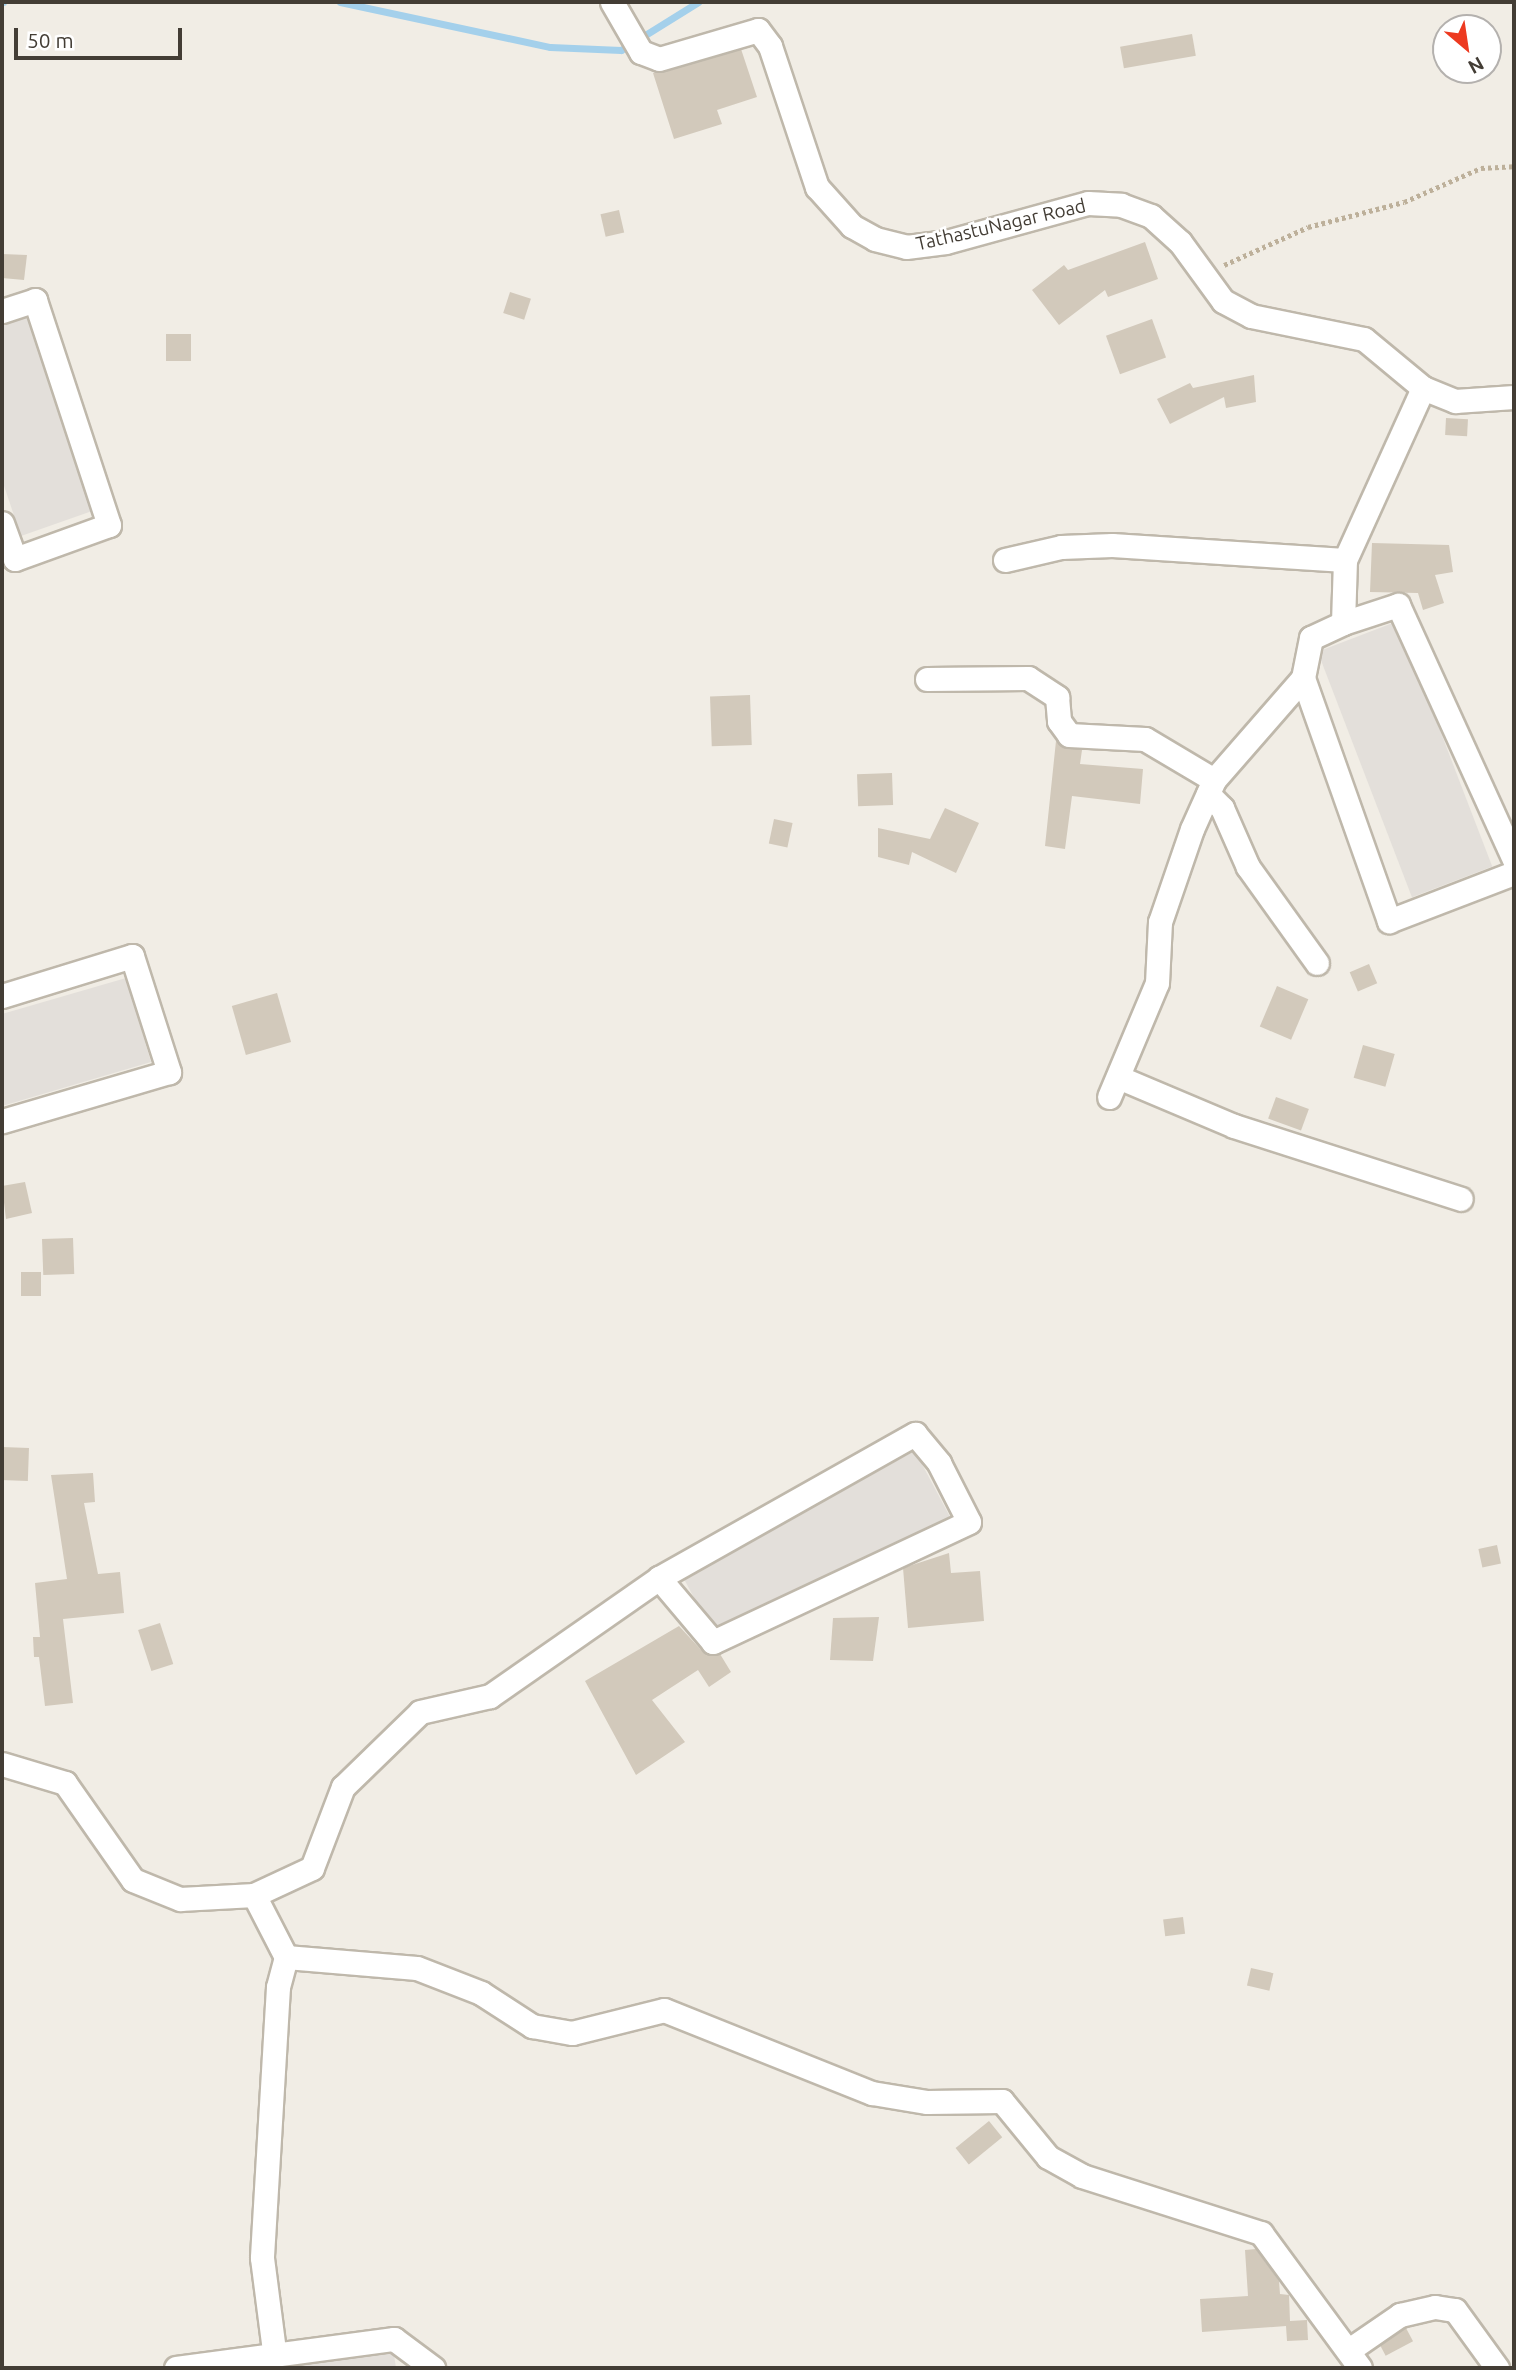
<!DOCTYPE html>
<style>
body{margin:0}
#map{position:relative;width:1516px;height:2370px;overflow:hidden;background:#f1ede5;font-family:Ubuntu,sans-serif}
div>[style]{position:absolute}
.industrial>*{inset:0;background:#e3dfda;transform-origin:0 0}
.stream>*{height:7px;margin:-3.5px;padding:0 3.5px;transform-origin:3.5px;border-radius:3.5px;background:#a4d0eb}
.building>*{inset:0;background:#d2c9bb;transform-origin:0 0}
.path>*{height:4.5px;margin-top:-2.25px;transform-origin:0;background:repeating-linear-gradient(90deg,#bdb09a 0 3.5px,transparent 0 7px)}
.roads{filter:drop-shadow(2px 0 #bfb8ab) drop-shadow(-2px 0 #bfb8ab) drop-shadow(0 2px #bfb8ab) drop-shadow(0 -2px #bfb8ab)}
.minor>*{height:23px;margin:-11.5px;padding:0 11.5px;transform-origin:11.5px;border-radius:11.5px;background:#fff}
span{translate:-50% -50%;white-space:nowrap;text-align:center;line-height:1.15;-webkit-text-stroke:5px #fff;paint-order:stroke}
.street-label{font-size:19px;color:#433d35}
.frame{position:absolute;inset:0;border:4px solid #433d35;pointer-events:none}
.north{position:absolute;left:1432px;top:14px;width:70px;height:70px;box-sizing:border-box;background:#fff;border:2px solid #b4b1ae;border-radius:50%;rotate:151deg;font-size:19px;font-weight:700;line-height:28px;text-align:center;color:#433d35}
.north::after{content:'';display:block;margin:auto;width:24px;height:32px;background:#ed3a20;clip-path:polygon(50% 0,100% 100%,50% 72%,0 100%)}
.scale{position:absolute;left:14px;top:28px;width:168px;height:32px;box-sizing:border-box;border:4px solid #433d35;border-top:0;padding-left:9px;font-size:21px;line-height:24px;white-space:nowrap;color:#433d35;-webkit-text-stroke:5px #fff;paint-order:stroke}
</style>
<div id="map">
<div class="industrial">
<div style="clip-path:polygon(27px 309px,95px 510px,21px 536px,2px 480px,2px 318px)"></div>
<div style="left:1398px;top:621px;width:263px;height:86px;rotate:69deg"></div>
<div style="clip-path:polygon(126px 978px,151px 1062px,2px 1106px,2px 1014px)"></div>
<div style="left:915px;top:1451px;width:75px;height:264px;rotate:62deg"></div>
<div style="clip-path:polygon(393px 2348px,396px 2368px,271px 2368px)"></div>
</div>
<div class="stream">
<div style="left:2px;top:2px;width:1px"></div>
<div style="left:340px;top:2px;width:215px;rotate:12.1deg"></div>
<div style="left:550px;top:47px;width:71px;rotate:2.4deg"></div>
<div style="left:621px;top:50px;width:91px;rotate:-31.9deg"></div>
</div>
<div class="building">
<div style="left:1192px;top:34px;width:22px;height:73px;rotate:80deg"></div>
<div style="clip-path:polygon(741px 49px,757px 97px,717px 110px,722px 124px,674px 139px,653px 73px)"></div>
<div style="left:619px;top:210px;width:23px;height:19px;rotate:77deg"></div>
<div style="clip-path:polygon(1145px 242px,1158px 279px,1108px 297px,1105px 290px,1059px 325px,1032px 290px,1064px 265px,1068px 270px)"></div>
<div style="clip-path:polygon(2px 254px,27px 255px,24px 280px,2px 278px)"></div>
<div style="left:510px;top:292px;width:22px;height:22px;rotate:18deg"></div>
<div style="left:1152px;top:319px;width:41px;height:49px;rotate:70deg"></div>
<div style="left:166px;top:334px;width:25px;height:27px"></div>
<div style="clip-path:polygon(1254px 375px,1256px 402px,1226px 408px,1224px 397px,1170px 424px,1157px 399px,1190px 383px,1193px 388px)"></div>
<div style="left:1446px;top:418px;width:22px;height:17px;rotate:3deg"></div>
<div style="clip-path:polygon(1372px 543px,1449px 545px,1453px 572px,1435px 575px,1444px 603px,1423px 610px,1418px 593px,1370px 592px)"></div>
<div style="left:750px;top:695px;width:50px;height:40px;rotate:88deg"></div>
<div style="clip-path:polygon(1056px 741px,1082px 750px,1080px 764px,1143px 769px,1140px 804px,1072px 796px,1065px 849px,1045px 846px)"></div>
<div style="left:892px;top:773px;width:32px;height:35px;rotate:88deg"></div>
<div style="clip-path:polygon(945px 808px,979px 823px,956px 873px,912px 852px,909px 865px,878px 857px,878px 828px,930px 839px)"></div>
<div style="left:774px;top:819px;width:19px;height:25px;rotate:12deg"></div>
<div style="left:1369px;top:964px;width:21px;height:21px;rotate:67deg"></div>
<div style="left:1277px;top:986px;width:34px;height:44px;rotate:23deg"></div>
<div style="left:277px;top:993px;width:51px;height:47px;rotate:74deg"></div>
<div style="left:1363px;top:1045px;width:33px;height:34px;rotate:16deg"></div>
<div style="left:1276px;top:1097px;width:35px;height:23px;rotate:20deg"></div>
<div style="clip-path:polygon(25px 1182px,32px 1213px,6px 1219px,2px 1186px)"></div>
<div style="left:73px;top:1238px;width:36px;height:31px;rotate:88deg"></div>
<div style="left:41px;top:1272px;width:24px;height:20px;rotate:90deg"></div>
<div style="left:2px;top:1447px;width:27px;height:33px;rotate:2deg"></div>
<div style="clip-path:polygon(93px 1473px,95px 1502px,84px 1503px,98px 1574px,120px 1572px,124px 1613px,63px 1619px,73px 1703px,45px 1706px,39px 1657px,34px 1657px,33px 1637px,40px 1637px,35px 1583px,67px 1579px,51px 1475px)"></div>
<div style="left:1497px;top:1545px;width:19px;height:19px;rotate:78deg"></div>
<div style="clip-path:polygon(949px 1553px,951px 1573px,980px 1571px,984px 1621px,908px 1628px,903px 1568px)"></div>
<div style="clip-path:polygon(879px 1617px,873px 1661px,830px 1660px,833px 1618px)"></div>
<div style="left:160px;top:1623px;width:43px;height:23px;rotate:72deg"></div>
<div style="clip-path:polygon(679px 1626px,703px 1652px,720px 1654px,731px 1672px,709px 1687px,698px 1670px,652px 1700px,685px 1742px,636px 1775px,585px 1681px)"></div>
<div style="left:1183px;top:1917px;width:17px;height:20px;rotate:83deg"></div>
<div style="left:1251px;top:1968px;width:23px;height:18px;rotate:13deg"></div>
<div style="left:989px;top:2121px;width:21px;height:43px;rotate:51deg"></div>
<div style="clip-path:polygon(1256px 2249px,1279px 2281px,1280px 2294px,1289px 2295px,1290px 2321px,1307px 2320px,1308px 2340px,1287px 2341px,1286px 2326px,1202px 2332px,1200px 2299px,1248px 2296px,1245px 2250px)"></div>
<div style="left:1406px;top:2328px;width:15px;height:31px;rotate:62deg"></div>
</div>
<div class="path">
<div style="left:1224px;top:265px;width:92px;rotate:-24.3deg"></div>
<div style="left:1308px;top:227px;width:99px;rotate:-14.6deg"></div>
<div style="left:1404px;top:202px;width:84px;rotate:-23.8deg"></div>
<div style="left:1481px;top:168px;width:33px;rotate:-3deg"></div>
</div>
<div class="roads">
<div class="minor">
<div style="left:612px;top:2px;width:58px;rotate:59.9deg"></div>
<div style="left:641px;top:52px;width:19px;rotate:21deg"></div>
<div style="left:659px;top:59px;width:103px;rotate:-16.3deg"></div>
<div style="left:758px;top:30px;width:20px;rotate:53deg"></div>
<div style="left:770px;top:46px;width:149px;rotate:71.6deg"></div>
<div style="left:817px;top:187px;width:52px;rotate:48.1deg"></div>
<div style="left:852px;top:226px;width:26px;rotate:29deg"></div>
<div style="left:875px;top:239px;width:32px;rotate:14deg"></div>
<div style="left:906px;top:247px;width:40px;rotate:-7.1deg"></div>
<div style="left:946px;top:242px;width:147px;rotate:-15.4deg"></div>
<div style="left:1088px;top:203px;width:33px;rotate:3deg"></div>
<div style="left:1121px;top:205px;width:32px;rotate:20deg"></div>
<div style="left:1151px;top:216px;width:39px;rotate:42deg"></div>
<div style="left:1180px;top:242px;width:73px;rotate:53.9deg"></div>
<div style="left:1223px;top:301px;width:32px;rotate:28deg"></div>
<div style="left:1251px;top:316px;width:115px;rotate:11.5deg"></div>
<div style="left:1364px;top:339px;width:77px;rotate:39.7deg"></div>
<div style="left:1423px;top:388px;width:35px;rotate:22deg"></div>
<div style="left:1455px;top:401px;width:59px;rotate:-3.9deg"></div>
<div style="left:2px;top:311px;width:35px;rotate:-18deg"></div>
<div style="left:35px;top:300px;width:237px;rotate:71.8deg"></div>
<div style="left:109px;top:525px;width:100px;rotate:160.1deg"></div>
<div style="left:15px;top:559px;width:38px;rotate:-110deg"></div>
<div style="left:1005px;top:560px;width:57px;rotate:-13.1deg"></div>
<div style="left:1061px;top:547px;width:51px;rotate:-2.2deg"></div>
<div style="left:1112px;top:545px;width:233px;rotate:3.7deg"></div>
<div style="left:1343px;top:623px;width:58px;rotate:-18.1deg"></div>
<div style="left:1398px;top:605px;width:280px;rotate:65.5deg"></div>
<div style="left:1303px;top:678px;width:258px;rotate:70.5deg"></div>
<div style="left:1389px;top:921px;width:134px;rotate:-21deg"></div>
<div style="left:927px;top:679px;width:101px;rotate:-0.6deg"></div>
<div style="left:1028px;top:678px;width:35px;rotate:33deg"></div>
<div style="left:1057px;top:697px;width:24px;rotate:85deg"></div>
<div style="left:1059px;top:721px;width:17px;rotate:54deg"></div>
<div style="left:1069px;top:735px;width:76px;rotate:3deg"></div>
<div style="left:1145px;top:739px;width:80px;rotate:30.7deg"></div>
<div style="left:1208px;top:794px;width:20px;rotate:45deg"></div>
<div style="left:1222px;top:808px;width:64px;rotate:66.2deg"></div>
<div style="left:1248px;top:867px;width:118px;rotate:54.3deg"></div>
<div style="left:2px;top:996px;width:136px;rotate:-17.1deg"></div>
<div style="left:132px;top:956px;width:122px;rotate:72.3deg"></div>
<div style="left:169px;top:1072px;width:174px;rotate:163.6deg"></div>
<div style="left:1118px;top:1077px;width:126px;rotate:22.9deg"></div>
<div style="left:1234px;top:1126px;width:238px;rotate:17.8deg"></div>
<div style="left:1109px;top:1097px;width:124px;rotate:-67.2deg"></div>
<div style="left:1157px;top:983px;width:61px;rotate:-87.2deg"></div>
<div style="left:1160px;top:922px;width:98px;rotate:-71deg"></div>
<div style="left:1192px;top:829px;width:54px;rotate:-65.8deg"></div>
<div style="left:1214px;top:780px;width:135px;rotate:-48.9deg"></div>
<div style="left:1303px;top:678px;width:41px;rotate:-78.7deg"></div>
<div style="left:1311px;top:638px;width:35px;rotate:-25deg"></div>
<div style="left:1343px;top:623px;width:63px;rotate:-88.2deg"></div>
<div style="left:1345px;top:560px;width:189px;rotate:-65.6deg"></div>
<div style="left:2px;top:1764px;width:66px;rotate:16.8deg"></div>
<div style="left:65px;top:1783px;width:118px;rotate:55deg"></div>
<div style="left:133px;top:1880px;width:51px;rotate:22deg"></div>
<div style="left:180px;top:1899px;width:74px;rotate:-3.1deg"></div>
<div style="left:254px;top:1895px;width:64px;rotate:-25deg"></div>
<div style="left:312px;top:1868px;width:87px;rotate:-69.1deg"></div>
<div style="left:343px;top:1787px;width:107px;rotate:-44.2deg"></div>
<div style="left:420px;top:1712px;width:72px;rotate:-12.9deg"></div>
<div style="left:490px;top:1696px;width:206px;rotate:-34.9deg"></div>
<div style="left:659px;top:1578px;width:294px;rotate:-29.4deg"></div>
<div style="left:915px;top:1434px;width:38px;rotate:50deg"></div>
<div style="left:939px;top:1463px;width:66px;rotate:63deg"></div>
<div style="left:969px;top:1522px;width:283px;rotate:154.9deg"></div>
<div style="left:713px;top:1642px;width:84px;rotate:-130.2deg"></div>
<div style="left:254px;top:1895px;width:70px;rotate:62.7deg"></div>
<div style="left:286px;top:1957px;width:31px;rotate:105deg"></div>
<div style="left:278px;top:1987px;width:271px;rotate:93.4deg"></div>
<div style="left:262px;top:2258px;width:94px;rotate:82.6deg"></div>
<div style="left:286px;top:1957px;width:131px;rotate:4.8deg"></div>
<div style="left:417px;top:1968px;width:69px;rotate:21.3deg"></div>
<div style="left:481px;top:1993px;width:61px;rotate:32.9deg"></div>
<div style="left:532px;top:2026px;width:41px;rotate:9.9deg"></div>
<div style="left:572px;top:2033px;width:95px;rotate:-14deg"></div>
<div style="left:664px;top:2010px;width:224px;rotate:21.8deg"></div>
<div style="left:872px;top:2093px;width:56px;rotate:9.3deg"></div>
<div style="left:927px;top:2102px;width:75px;rotate:-0.8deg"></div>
<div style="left:1002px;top:2101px;width:72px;rotate:50.6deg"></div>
<div style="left:1048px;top:2157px;width:39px;rotate:29deg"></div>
<div style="left:1082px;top:2176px;width:188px;rotate:17.7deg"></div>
<div style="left:1261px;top:2233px;width:167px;rotate:53.7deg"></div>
<div style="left:1349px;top:2350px;width:62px;rotate:-34.5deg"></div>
<div style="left:1400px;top:2315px;width:36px;rotate:-13deg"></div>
<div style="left:1435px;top:2307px;width:20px;rotate:9deg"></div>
<div style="left:1455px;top:2310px;width:72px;rotate:54.1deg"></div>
<div style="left:176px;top:2368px;width:220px;rotate:-7.6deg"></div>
<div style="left:394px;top:2339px;width:49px;rotate:36.6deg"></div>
</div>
</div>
<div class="street-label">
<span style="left:1001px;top:225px;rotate:-13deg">TathastuNagar Road</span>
</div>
<div class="frame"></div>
<div class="north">N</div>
<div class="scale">50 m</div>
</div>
